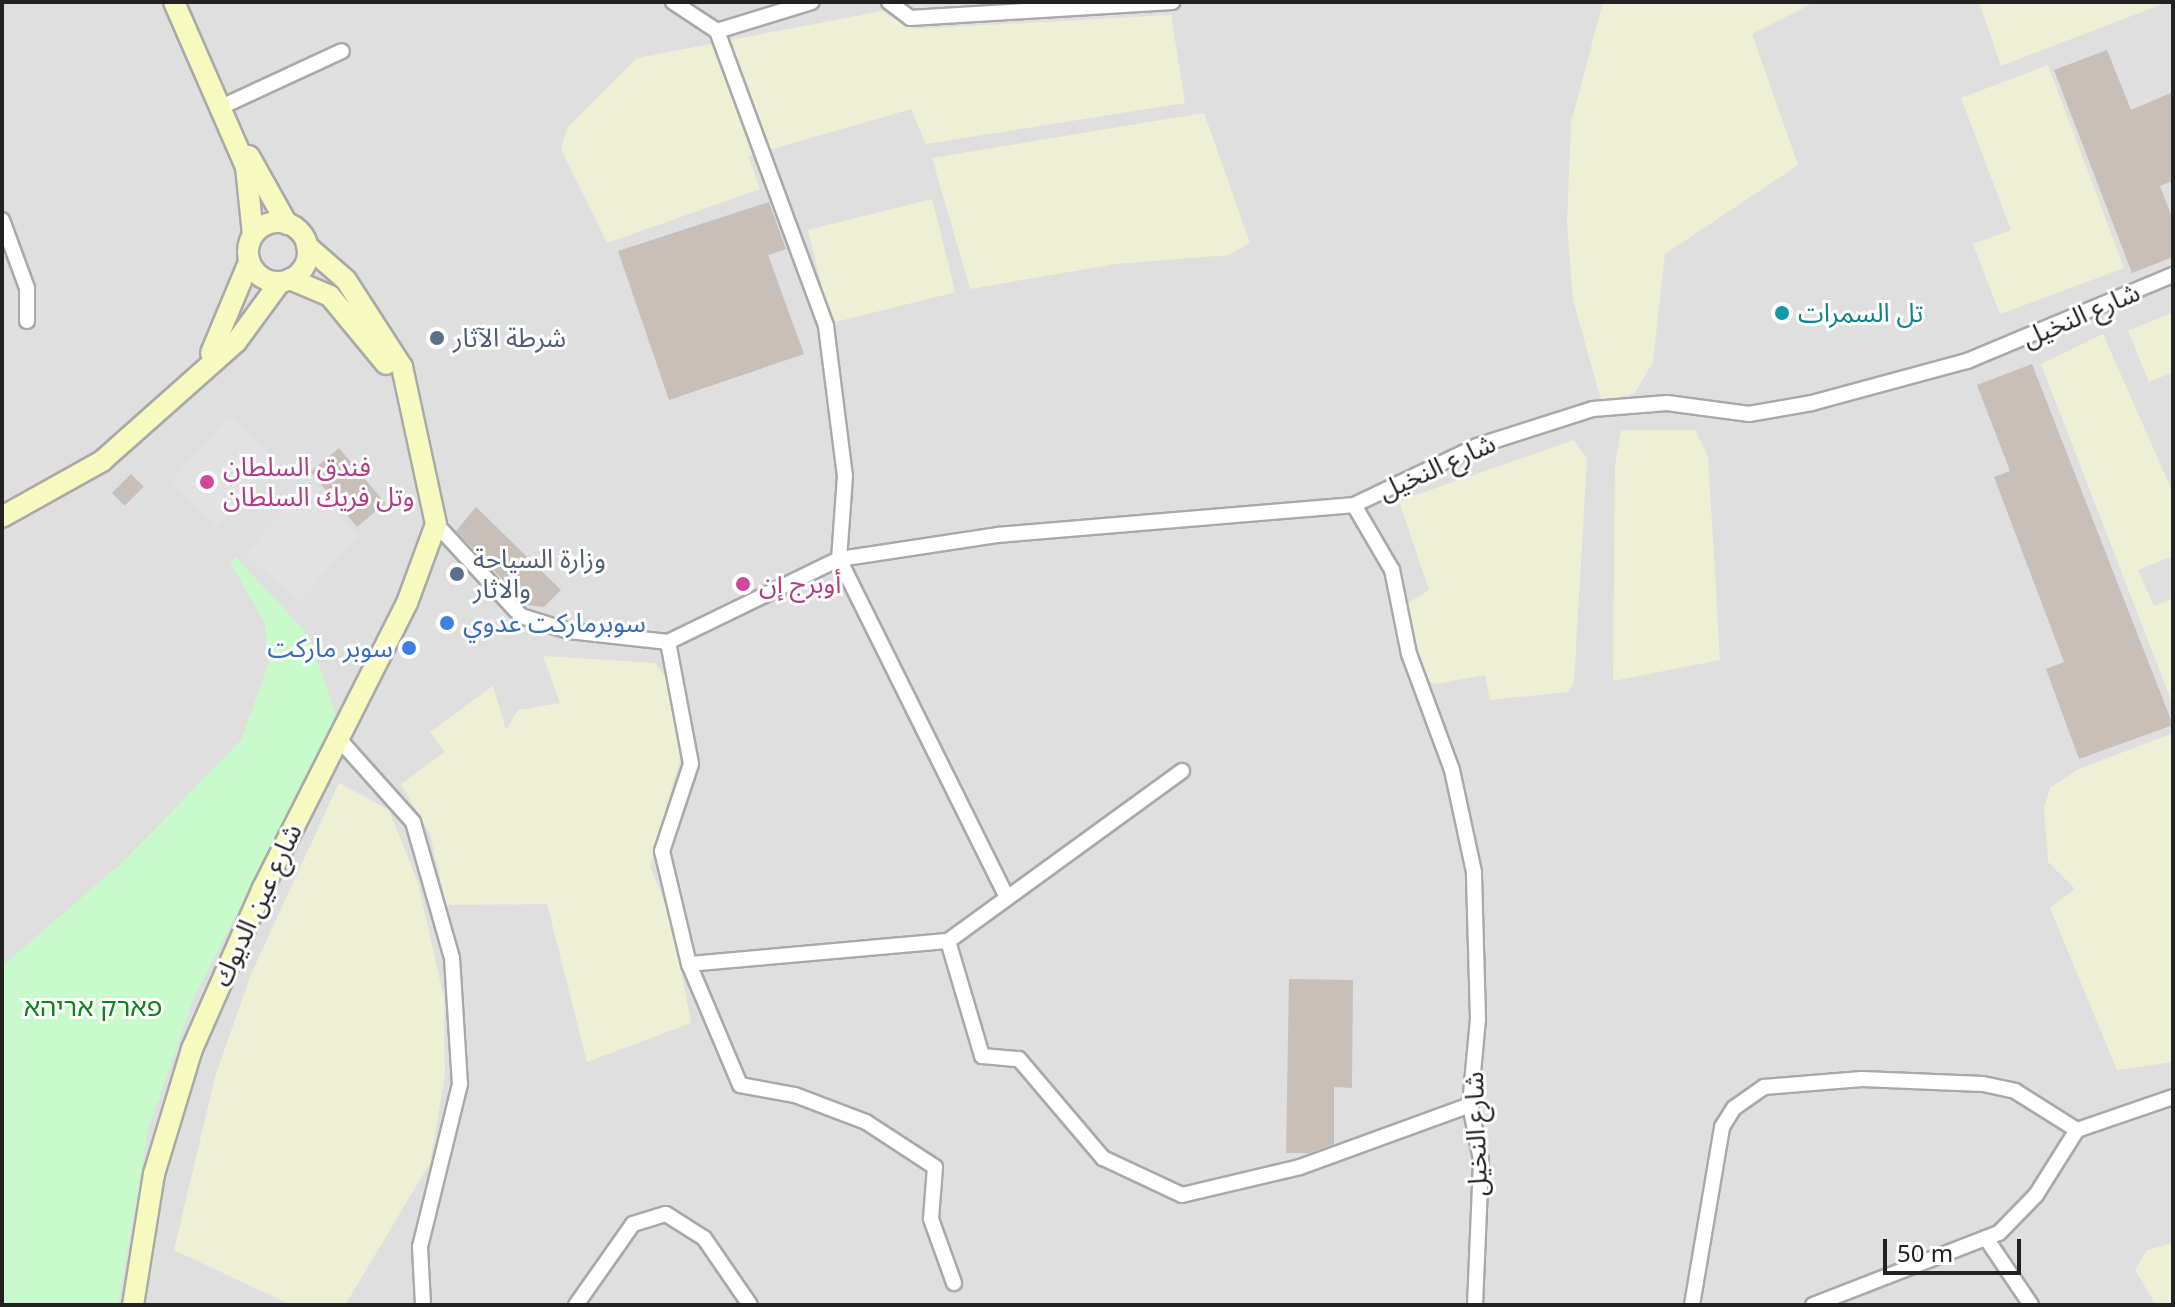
<!DOCTYPE html>
<meta charset="utf-8">
<style>
body{margin:0}
#map{position:relative;width:2175px;height:1307px;overflow:hidden;background:#f2efe9;font-family:"Noto Sans","Noto Sans Arabic","Noto Sans Hebrew",sans-serif}
div>[style]{position:absolute}
.residential>*{inset:0;background:#e0dfdf;transform-origin:0 0}
.farmland>*{inset:0;background:#eef0d5;transform-origin:0 0}
.park>*{inset:0;background:#c8facc}
.parking>*{inset:0;background:#e2e2e2;transform-origin:0 0}
.building>*{inset:0;background:#c7bfb8;transform-origin:0 0}
.roads{filter:drop-shadow(2px 0 #a9a9a9) drop-shadow(-2px 0 #a9a9a9) drop-shadow(0 2px #a9a9a9) drop-shadow(0 -2px #a9a9a9)}
.street>*{height:14px;margin:-7px;padding:0 7px;transform-origin:7px;border-radius:7px;background:#fff}
.secondary>*{height:20px;margin:-10px;padding:0 10px;transform-origin:10px;border-radius:10px;background:#f7fabf}
.secondary>.ring{margin:-10px;padding:0;box-sizing:content-box;background:none;border:20px solid #f7fabf;border-radius:50%}
.dots>*{width:22px;height:22px;translate:-50% -50%;box-sizing:border-box;border:4px solid #fff;border-radius:50%}
span{translate:-50% -50%;white-space:nowrap;text-align:center;line-height:1.15;-webkit-text-stroke:6px #fff;paint-order:stroke}
.culture-label{font-size:26px;color:#0d838f}
.left{translate:0 -50%;text-align:left}
.street-label{font-size:26px;color:#222}
.service-label{font-size:26px;color:#4e5e75}
.hotel-label{font-size:26px;color:#b23c85}
.shop-label{font-size:26px;color:#366cbe}
.right{translate:-100% -50%;text-align:right}
.park-label{font-size:26px;color:#0c8416}
.frame{position:absolute;inset:0;border:4px solid #222;pointer-events:none}
.scale{position:absolute;left:1883px;top:1239px;width:138px;height:36px;box-sizing:border-box;border:4px solid #222;border-top:0;padding-left:10px;font-size:24px;line-height:28px;white-space:nowrap;color:#222;-webkit-text-stroke:6px #fff;paint-order:stroke}
</style>
<div id="map">
<div class="residential">
<div style="left:2px;top:2px;width:2171px;height:1303px"></div>
</div>
<div class="farmland">
<div style="clip-path:polygon(1603px 2px,1815px 2px,1752px 34px,1798px 165px,1665px 254px,1653px 362px,1634px 394px,1601px 400px,1573px 300px,1567px 224px,1571px 123px)"></div>
<div style="clip-path:polygon(1979px 2px,2168px 2px,2001px 66px)"></div>
<div style="clip-path:polygon(882px 11px,914px 29px,1171px 15px,1185px 103px,926px 144px,911px 109px,748px 156px,760px 189px,607px 243px,561px 149px,567px 128px,637px 58px)"></div>
<div style="clip-path:polygon(2048px 65px,2124px 268px,2000px 314px,1973px 244px,2011px 230px,1961px 98px)"></div>
<div style="clip-path:polygon(1204px 113px,1250px 243px,1229px 255px,1116px 264px,970px 289px,932px 158px)"></div>
<div style="left:932px;top:199px;width:96px;height:128px;rotate:76deg"></div>
<div style="clip-path:polygon(2173px 312px,2173px 372px,2149px 382px,2128px 331px)"></div>
<div style="clip-path:polygon(2103px 334px,2173px 493px,2173px 556px,2138px 570px,2154px 606px,2173px 598px,2173px 705px,2041px 364px)"></div>
<div style="clip-path:polygon(1621px 430px,1695px 430px,1708px 456px,1720px 660px,1613px 681px,1615px 466px)"></div>
<div style="clip-path:polygon(1574px 440px,1587px 459px,1574px 682px,1568px 692px,1490px 700px,1485px 675px,1436px 684px,1424px 679px,1405px 605px,1429px 590px,1399px 501px)"></div>
<div style="clip-path:polygon(543px 656px,655px 663px,667px 679px,680px 760px,650px 867px,671px 918px,691px 1023px,587px 1062px,547px 904px,446px 905px,430px 834px,401px 784px,445px 752px,430px 732px,493px 686px,506px 730px,518px 710px,560px 703px)"></div>
<div style="clip-path:polygon(2173px 733px,2173px 1062px,2117px 1070px,2050px 908px,2075px 889px,2048px 862px,2044px 808px,2050px 788px,2079px 769px)"></div>
<div style="clip-path:polygon(339px 783px,389px 810px,418px 883px,444px 999px,445px 1074px,430px 1163px,345px 1305px,291px 1305px,174px 1250px,215px 1077px,251px 974px)"></div>
<div style="clip-path:polygon(2173px 1243px,2173px 1305px,2156px 1305px,2135px 1270px,2147px 1250px)"></div>
</div>
<div class="park">
<div style="clip-path:polygon(236px 557px,309px 636px,336px 716px,193px 1000px,149px 1127px,118px 1305px,2px 1305px,2px 966px,125px 860px,241px 740px,269px 663px,265px 624px,230px 562px)"></div>
</div>
<div class="parking">
<div style="left:229px;top:416px;width:66px;height:90px;rotate:42deg"></div>
<div style="left:306px;top:486px;width:72px;height:91px;rotate:42deg"></div>
</div>
<div class="building">
<div style="clip-path:polygon(2107px 50px,2131px 110px,2173px 92px,2173px 181px,2160px 186px,2173px 220px,2173px 257px,2132px 273px,2054px 70px)"></div>
<div style="clip-path:polygon(769px 202px,786px 249px,768px 255px,804px 354px,669px 400px,618px 251px)"></div>
<div style="clip-path:polygon(2032px 364px,2173px 725px,2079px 759px,2046px 669px,2064px 662px,1994px 477px,2010px 471px,1977px 385px)"></div>
<div style="left:339px;top:448px;width:72px;height:37px;rotate:50deg"></div>
<div style="left:131px;top:474px;width:18px;height:27px;rotate:45deg"></div>
<div style="clip-path:polygon(476px 507px,561px 590px,544px 607px,527px 605px,456px 531px)"></div>
<div style="clip-path:polygon(1289px 979px,1353px 980px,1352px 1088px,1334px 1087px,1334px 1144px,1309px 1153px,1286px 1153px)"></div>
</div>
<div class="roads">
<div class="street">
<div style="left:673px;top:2px;width:53px;rotate:33.4deg"></div>
<div style="left:717px;top:31px;width:314px;rotate:69.7deg"></div>
<div style="left:826px;top:326px;width:151px;rotate:82.8deg"></div>
<div style="left:845px;top:476px;width:83px;rotate:94.1deg"></div>
<div style="left:839px;top:559px;width:378px;rotate:63.6deg"></div>
<div style="left:889px;top:2px;width:26px;rotate:37deg"></div>
<div style="left:910px;top:18px;width:263px;rotate:-3.5deg"></div>
<div style="left:717px;top:31px;width:99px;rotate:-17deg"></div>
<div style="left:221px;top:107px;width:133px;rotate:-24.8deg"></div>
<div style="left:2px;top:220px;width:72px;rotate:69.8deg"></div>
<div style="left:27px;top:288px;width:33px;rotate:90deg"></div>
<div style="left:436px;top:524px;width:125px;rotate:47.3deg"></div>
<div style="left:521px;top:616px;width:50px;rotate:17.4deg"></div>
<div style="left:569px;top:631px;width:100px;rotate:6.3deg"></div>
<div style="left:668px;top:642px;width:190px;rotate:-25.9deg"></div>
<div style="left:839px;top:559px;width:161px;rotate:-8.6deg"></div>
<div style="left:998px;top:535px;width:357px;rotate:-4.8deg"></div>
<div style="left:668px;top:642px;width:124px;rotate:79.3deg"></div>
<div style="left:691px;top:764px;width:92px;rotate:108.4deg"></div>
<div style="left:662px;top:851px;width:116px;rotate:76.6deg"></div>
<div style="left:689px;top:964px;width:260px;rotate:-5.1deg"></div>
<div style="left:337px;top:737px;width:114px;rotate:48.2deg"></div>
<div style="left:413px;top:822px;width:141px;rotate:74deg"></div>
<div style="left:452px;top:958px;width:126px;rotate:86.4deg"></div>
<div style="left:460px;top:1084px;width:168px;rotate:103.8deg"></div>
<div style="left:420px;top:1247px;width:58px;rotate:87deg"></div>
<div style="left:1182px;top:771px;width:289px;rotate:144deg"></div>
<div style="left:948px;top:941px;width:120px;rotate:73.5deg"></div>
<div style="left:982px;top:1056px;width:37px;rotate:5deg"></div>
<div style="left:1019px;top:1059px;width:130px;rotate:49.7deg"></div>
<div style="left:1103px;top:1158px;width:87px;rotate:25.1deg"></div>
<div style="left:1182px;top:1195px;width:121px;rotate:-13.3deg"></div>
<div style="left:1300px;top:1167px;width:181px;rotate:-20deg"></div>
<div style="left:689px;top:964px;width:131px;rotate:67.1deg"></div>
<div style="left:740px;top:1085px;width:56px;rotate:10.3deg"></div>
<div style="left:795px;top:1095px;width:76px;rotate:20.8deg"></div>
<div style="left:866px;top:1122px;width:82px;rotate:33.1deg"></div>
<div style="left:935px;top:1167px;width:52px;rotate:94.4deg"></div>
<div style="left:931px;top:1219px;width:68px;rotate:70.2deg"></div>
<div style="left:1986px;top:1238px;width:81px;rotate:56.1deg"></div>
<div style="left:576px;top:1305px;width:99px;rotate:-54.9deg"></div>
<div style="left:633px;top:1224px;width:34px;rotate:-17deg"></div>
<div style="left:666px;top:1214px;width:45px;rotate:32.3deg"></div>
<div style="left:704px;top:1238px;width:81px;rotate:55.5deg"></div>
<div style="left:1475px;top:1305px;width:145px;rotate:-87.6deg"></div>
<div style="left:1481px;top:1160px;width:56px;rotate:-101.3deg"></div>
<div style="left:1470px;top:1105px;width:86px;rotate:-84.7deg"></div>
<div style="left:1478px;top:1019px;width:147px;rotate:-91.6deg"></div>
<div style="left:1474px;top:872px;width:104px;rotate:-102.2deg"></div>
<div style="left:1452px;top:770px;width:124px;rotate:-110.3deg"></div>
<div style="left:1409px;top:654px;width:86px;rotate:-101.4deg"></div>
<div style="left:1392px;top:570px;width:75px;rotate:-120.3deg"></div>
<div style="left:1354px;top:505px;width:136px;rotate:-25.6deg"></div>
<div style="left:1477px;top:446px;width:122px;rotate:-17.7deg"></div>
<div style="left:1593px;top:409px;width:74px;rotate:-4.6deg"></div>
<div style="left:1667px;top:403px;width:83px;rotate:7.6deg"></div>
<div style="left:1749px;top:414px;width:64px;rotate:-9.9deg"></div>
<div style="left:1812px;top:403px;width:161px;rotate:-15.2deg"></div>
<div style="left:1967px;top:361px;width:223px;rotate:-22.7deg"></div>
<div style="left:1692px;top:1305px;width:181px;rotate:-80.4deg"></div>
<div style="left:1722px;top:1127px;width:22px;rotate:-58deg"></div>
<div style="left:1734px;top:1108px;width:37px;rotate:-35deg"></div>
<div style="left:1764px;top:1087px;width:98px;rotate:-4.7deg"></div>
<div style="left:1862px;top:1079px;width:121px;rotate:2.4deg"></div>
<div style="left:1983px;top:1084px;width:33px;rotate:12deg"></div>
<div style="left:2015px;top:1091px;width:73px;rotate:32.2deg"></div>
<div style="left:1813px;top:1305px;width:199px;rotate:-21.2deg"></div>
<div style="left:1999px;top:1233px;width:53px;rotate:-45.8deg"></div>
<div style="left:2036px;top:1195px;width:77px;rotate:-57.8deg"></div>
<div style="left:2077px;top:1130px;width:102px;rotate:-19deg"></div>
</div>
<div class="secondary">
<div style="left:174px;top:2px;width:180px;rotate:66.4deg"></div>
<div style="left:246px;top:167px;width:68px;rotate:84.1deg"></div>
<div style="left:249px;top:156px;width:78px;rotate:60.8deg"></div>
<div class="ring" style="left:248px;top:222px;width:40px;height:40px"></div>
<div style="left:290px;top:279px;width:43px;rotate:23deg"></div>
<div style="left:330px;top:296px;width:88px;rotate:50.5deg"></div>
<div style="left:211px;top:353px;width:99px;rotate:-67.3deg"></div>
<div style="left:2px;top:517px;width:115px;rotate:-29.2deg"></div>
<div style="left:102px;top:461px;width:179px;rotate:-41.6deg"></div>
<div style="left:236px;top:342px;width:74px;rotate:-53.7deg"></div>
<div style="left:133px;top:1305px;width:133px;rotate:-80.9deg"></div>
<div style="left:154px;top:1174px;width:131px;rotate:-73.1deg"></div>
<div style="left:192px;top:1049px;width:176px;rotate:-66.2deg"></div>
<div style="left:263px;top:888px;width:319px;rotate:-63.2deg"></div>
<div style="left:407px;top:603px;width:84px;rotate:-69.8deg"></div>
<div style="left:436px;top:524px;width:161px;rotate:-102.2deg"></div>
<div style="left:402px;top:367px;width:103px;rotate:-122.8deg"></div>
<div style="left:346px;top:280px;width:52px;rotate:-138.9deg"></div>
</div>
</div>
<div class="dots">
<div style="left:1782px;top:313px;background:#0f9aa8"></div>
<div style="left:437px;top:338px;background:#5c6f8a"></div>
<div style="left:207px;top:482px;background:#d1479c"></div>
<div style="left:457px;top:574px;background:#5c6f8a"></div>
<div style="left:743px;top:584px;background:#d1479c"></div>
<div style="left:447px;top:623px;background:#3f7fe0"></div>
<div style="left:409px;top:648px;background:#3f7fe0"></div>
</div>
<div class="culture-label">
<span class="left" style="left:1798px;top:313px">تل السمرات</span>
</div>
<div class="street-label">
<span style="left:2081px;top:315px;rotate:-23deg">شارع النخيل</span>
<span style="left:1437px;top:467px;rotate:-24deg">شارع النخيل</span>
<span style="left:257px;top:905px;rotate:-65deg">شارع عين الديوك</span>
<span style="left:1476px;top:1134px;rotate:-92deg">شارع النخيل</span>
</div>
<div class="service-label">
<span class="left" style="left:453px;top:338px">شرطة الآثار</span>
<span class="left" style="left:473px;top:574px">وزارة السياحة<br>والاثار</span>
</div>
<div class="hotel-label">
<span class="left" style="left:223px;top:482px">فندق السلطان<br>وتل فريك السلطان</span>
<span class="left" style="left:759px;top:584px">أوبرج إن</span>
</div>
<div class="shop-label">
<span class="left" style="left:463px;top:623px">سوبرماركت عدوي</span>
<span class="right" style="left:393px;top:648px">سوبر ماركت</span>
</div>
<div class="park-label">
<span style="left:93px;top:1007px">פארק אריהא</span>
</div>
<div class="frame"></div>
<div class="scale">50 m</div>
</div>
